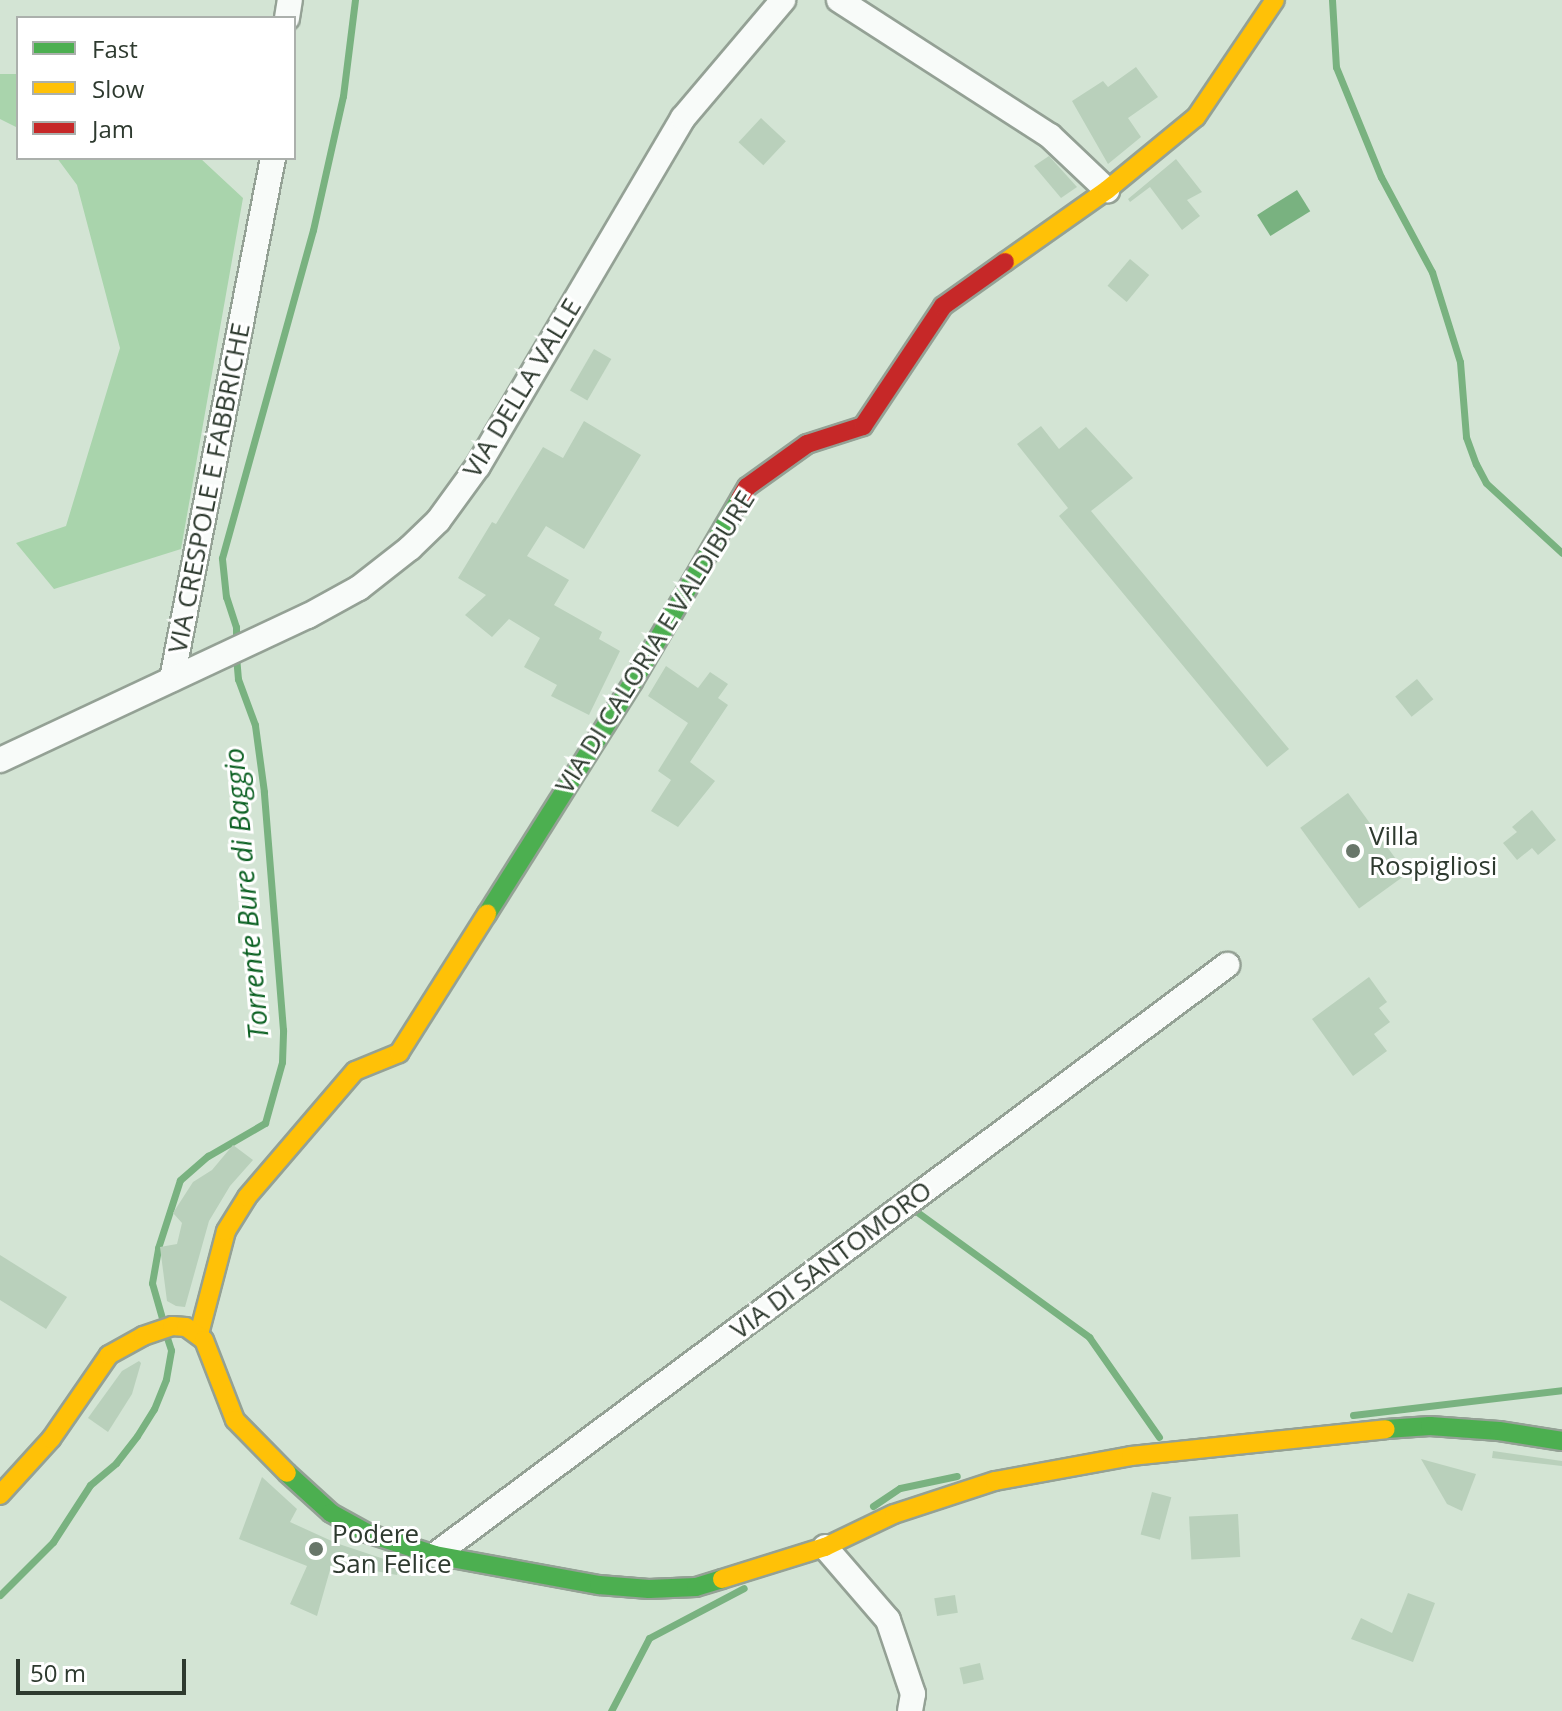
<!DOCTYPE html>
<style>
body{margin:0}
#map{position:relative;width:1562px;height:1711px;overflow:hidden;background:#d3e4d4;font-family:"Open Sans",sans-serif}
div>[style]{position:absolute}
.green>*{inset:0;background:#a9d4ac}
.water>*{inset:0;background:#79b280;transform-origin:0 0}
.stream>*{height:7px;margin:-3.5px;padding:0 3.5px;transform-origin:3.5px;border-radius:3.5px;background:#79b280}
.building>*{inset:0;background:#b9d0bb;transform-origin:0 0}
.roads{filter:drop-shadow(2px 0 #94a195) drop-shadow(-2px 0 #94a195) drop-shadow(0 2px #94a195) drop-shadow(0 -2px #94a195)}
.street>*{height:24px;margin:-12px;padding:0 12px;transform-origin:12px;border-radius:12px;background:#f8fbf9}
.fast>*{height:18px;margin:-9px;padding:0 9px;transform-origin:9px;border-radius:9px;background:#4caf50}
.slow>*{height:18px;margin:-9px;padding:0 9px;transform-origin:9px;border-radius:9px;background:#ffc107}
.jam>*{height:18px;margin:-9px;padding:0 9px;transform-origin:9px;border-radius:9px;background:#c62828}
.dots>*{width:22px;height:22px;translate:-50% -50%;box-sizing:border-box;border:4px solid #fff;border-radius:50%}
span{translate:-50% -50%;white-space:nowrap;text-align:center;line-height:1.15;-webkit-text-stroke:6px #fff;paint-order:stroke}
.street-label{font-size:26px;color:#2e3a2f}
.poi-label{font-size:26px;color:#2e3a2f}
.left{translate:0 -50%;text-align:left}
.water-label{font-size:28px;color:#0c6123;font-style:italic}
.legend{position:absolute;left:16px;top:16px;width:280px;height:144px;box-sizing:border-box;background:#fff;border:2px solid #abb0ac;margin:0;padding:10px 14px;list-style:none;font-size:24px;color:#2e3a2f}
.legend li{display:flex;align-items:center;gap:16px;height:40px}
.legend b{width:40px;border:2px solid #abb0ac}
.scale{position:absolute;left:16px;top:1659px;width:170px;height:36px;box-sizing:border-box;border:4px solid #2e3a2f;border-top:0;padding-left:10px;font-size:24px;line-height:28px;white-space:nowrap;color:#2e3a2f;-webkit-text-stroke:6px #fff;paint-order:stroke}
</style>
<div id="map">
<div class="green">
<div style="clip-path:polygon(0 74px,18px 74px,18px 128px,0 119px)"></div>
<div style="clip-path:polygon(57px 158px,200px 158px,243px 198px,181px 549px,54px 589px,16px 543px,66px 526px,120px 348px,77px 185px)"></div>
</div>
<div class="water">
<div style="left:1297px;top:190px;width:25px;height:47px;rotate:58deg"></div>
</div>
<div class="stream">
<div style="left:1332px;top:0;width:67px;rotate:86.6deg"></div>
<div style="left:1336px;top:67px;width:119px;rotate:67.8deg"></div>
<div style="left:1381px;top:177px;width:108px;rotate:61.8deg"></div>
<div style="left:1432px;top:272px;width:94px;rotate:72.7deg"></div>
<div style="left:1460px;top:362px;width:75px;rotate:85.4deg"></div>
<div style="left:1466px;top:437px;width:29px;rotate:70deg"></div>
<div style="left:1476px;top:464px;width:21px;rotate:62deg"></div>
<div style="left:1486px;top:483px;width:103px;rotate:42.6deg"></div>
<div style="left:236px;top:644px;width:17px;rotate:-90deg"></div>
<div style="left:236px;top:627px;width:32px;rotate:-108deg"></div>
<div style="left:226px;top:597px;width:39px;rotate:-96deg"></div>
<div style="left:222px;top:558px;width:340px;rotate:-74.5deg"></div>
<div style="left:313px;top:230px;width:137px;rotate:-77.4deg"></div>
<div style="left:343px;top:96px;width:97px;rotate:-82.9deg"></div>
<div style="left:913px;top:1209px;width:218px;rotate:36deg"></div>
<div style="left:1089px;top:1337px;width:122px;rotate:55deg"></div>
<div style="left:162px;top:1318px;width:36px;rotate:-106deg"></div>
<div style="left:152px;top:1283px;width:36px;rotate:-80deg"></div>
<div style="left:158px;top:1248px;width:71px;rotate:-72.1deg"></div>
<div style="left:180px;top:1180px;width:37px;rotate:-41deg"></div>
<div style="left:208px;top:1156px;width:66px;rotate:-30.1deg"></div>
<div style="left:265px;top:1123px;width:63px;rotate:-74.4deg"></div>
<div style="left:282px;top:1062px;width:32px;rotate:-88deg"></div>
<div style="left:283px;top:1030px;width:239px;rotate:-94.6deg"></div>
<div style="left:264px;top:792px;width:68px;rotate:-97.7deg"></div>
<div style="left:255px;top:725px;width:49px;rotate:-110.3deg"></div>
<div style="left:238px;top:679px;width:22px;rotate:-95deg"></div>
<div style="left:1353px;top:1415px;width:210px;rotate:-6.8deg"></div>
<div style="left:873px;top:1506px;width:32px;rotate:-34deg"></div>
<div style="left:900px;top:1488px;width:58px;rotate:-11.9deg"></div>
<div style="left:0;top:1595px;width:75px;rotate:-45deg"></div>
<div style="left:53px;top:1542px;width:68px;rotate:-57deg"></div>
<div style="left:90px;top:1485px;width:34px;rotate:-40deg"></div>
<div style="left:116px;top:1463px;width:34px;rotate:-52deg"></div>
<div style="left:137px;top:1436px;width:32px;rotate:-58deg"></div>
<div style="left:154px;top:1409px;width:32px;rotate:-68deg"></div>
<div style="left:166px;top:1379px;width:29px;rotate:-80deg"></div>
<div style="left:171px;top:1350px;width:13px;rotate:-108deg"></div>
<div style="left:611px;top:1711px;width:82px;rotate:-62.5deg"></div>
<div style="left:649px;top:1638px;width:107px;rotate:-27.8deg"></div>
</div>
<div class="building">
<div style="clip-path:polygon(1136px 67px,1158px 97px,1128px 118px,1141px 137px,1108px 164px,1072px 101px,1103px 81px,1108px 87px)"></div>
<div style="left:761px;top:118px;width:34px;height:33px;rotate:43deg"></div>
<div style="clip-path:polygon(1049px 156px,1077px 187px,1061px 198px,1034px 166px)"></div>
<div style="clip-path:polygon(1176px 159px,1202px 192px,1187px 200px,1200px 216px,1182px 230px,1150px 187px,1130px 202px,1128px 199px)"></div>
<div style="left:1130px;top:259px;width:25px;height:35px;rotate:40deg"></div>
<div style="left:594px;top:349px;width:20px;height:48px;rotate:30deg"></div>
<div style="clip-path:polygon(584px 421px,641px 455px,584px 549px,546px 526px,527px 556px,569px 580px,554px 605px,602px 632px,599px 639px,620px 651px,589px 715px,551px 696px,557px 685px,524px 667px,540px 638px,509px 619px,492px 637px,465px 615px,486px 595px,458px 578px,492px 522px,496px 524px,543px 447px,563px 458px)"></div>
<div style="clip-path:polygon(1041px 426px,1059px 449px,1086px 427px,1133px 478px,1091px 511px,1289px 749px,1267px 767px,1059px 516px,1068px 508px,1017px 444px)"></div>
<div style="clip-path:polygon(666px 666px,698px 688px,710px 672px,728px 684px,718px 698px,728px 705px,690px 762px,715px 781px,678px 827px,651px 811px,671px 780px,658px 771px,688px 723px,648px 696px)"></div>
<div style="left:1417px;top:679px;width:26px;height:28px;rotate:51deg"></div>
<div style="left:1348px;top:793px;width:100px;height:59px;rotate:54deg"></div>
<div style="clip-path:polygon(1532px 810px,1556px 840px,1538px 855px,1532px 848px,1517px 860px,1503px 843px,1517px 832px,1512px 827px)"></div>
<div style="clip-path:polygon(1369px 977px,1387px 1002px,1379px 1008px,1390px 1022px,1374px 1034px,1387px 1051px,1353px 1076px,1312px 1019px)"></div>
<div style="clip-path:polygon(233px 1145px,253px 1160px,230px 1186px,209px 1221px,185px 1307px,176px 1306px,167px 1301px,160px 1247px,177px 1244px,182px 1223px,173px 1213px,193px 1182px,212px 1170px)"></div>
<div style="clip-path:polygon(0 1255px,67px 1297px,46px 1329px,0 1300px)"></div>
<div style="clip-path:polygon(139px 1361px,141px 1363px,132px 1394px,108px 1432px,88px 1418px,122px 1371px)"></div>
<div style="clip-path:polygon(1493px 1451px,1562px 1461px,1562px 1466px,1492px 1458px)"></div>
<div style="clip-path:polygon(1421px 1459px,1476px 1474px,1462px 1511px,1447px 1504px)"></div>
<div style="clip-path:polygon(262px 1477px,297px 1509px,290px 1522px,336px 1543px,399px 1564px,397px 1575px,332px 1563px,317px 1616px,290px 1604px,307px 1566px,239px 1539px)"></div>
<div style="left:1152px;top:1492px;width:20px;height:44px;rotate:15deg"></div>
<div style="left:1238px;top:1514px;width:43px;height:49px;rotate:87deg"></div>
<div style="clip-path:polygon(1408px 1593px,1435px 1603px,1413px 1662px,1351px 1639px,1361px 1618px,1392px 1633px)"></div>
<div style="left:955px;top:1595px;width:18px;height:21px;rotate:81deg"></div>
<div style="left:980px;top:1663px;width:17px;height:21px;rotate:77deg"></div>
</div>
<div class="roads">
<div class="street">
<div style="left:839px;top:0;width:251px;rotate:32.8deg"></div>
<div style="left:1050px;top:136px;width:79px;rotate:43.5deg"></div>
<div style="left:287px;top:18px;width:18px;rotate:-81deg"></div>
<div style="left:172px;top:679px;width:531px;rotate:-79.03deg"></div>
<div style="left:0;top:760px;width:340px;rotate:-25.1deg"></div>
<div style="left:308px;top:616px;width:58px;rotate:-28.8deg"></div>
<div style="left:359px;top:588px;width:65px;rotate:-38.1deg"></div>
<div style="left:410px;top:548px;width:39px;rotate:-44deg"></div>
<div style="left:438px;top:521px;width:68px;rotate:-54deg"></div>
<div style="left:478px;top:466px;width:404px;rotate:-59.5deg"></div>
<div style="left:683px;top:118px;width:155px;rotate:-49.7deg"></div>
<div style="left:825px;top:1547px;width:96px;rotate:49.2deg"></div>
<div style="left:888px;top:1620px;width:78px;rotate:71.3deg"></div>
<div style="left:913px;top:1694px;width:17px;rotate:100deg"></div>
<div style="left:435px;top:1555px;width:988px;rotate:-36.68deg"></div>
</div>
<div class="fast">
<div style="left:487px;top:914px;width:274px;rotate:-57.8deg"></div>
<div style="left:633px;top:682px;width:212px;rotate:-59.7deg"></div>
<div style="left:1386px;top:1429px;width:44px;rotate:-3.9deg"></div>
<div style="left:1430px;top:1426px;width:69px;rotate:4.1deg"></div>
<div style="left:1499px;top:1431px;width:64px;rotate:9deg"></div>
<div style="left:287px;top:1473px;width:59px;rotate:42.3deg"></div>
<div style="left:331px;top:1513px;width:41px;rotate:29.1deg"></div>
<div style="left:367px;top:1533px;width:71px;rotate:17.9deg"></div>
<div style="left:435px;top:1555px;width:167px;rotate:10.4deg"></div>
<div style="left:599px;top:1585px;width:50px;rotate:4.6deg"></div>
<div style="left:649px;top:1589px;width:47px;rotate:-2.4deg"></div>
<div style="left:696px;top:1587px;width:27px;rotate:-17deg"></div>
</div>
<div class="slow">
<div style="left:1005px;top:262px;width:125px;rotate:-35.2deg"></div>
<div style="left:1107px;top:190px;width:115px;rotate:-39.4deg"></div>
<div style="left:1196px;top:117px;width:141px;rotate:-56deg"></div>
<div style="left:199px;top:1334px;width:106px;rotate:-75.3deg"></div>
<div style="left:226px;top:1231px;width:40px;rotate:-58deg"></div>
<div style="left:247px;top:1197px;width:166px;rotate:-49.4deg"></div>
<div style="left:355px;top:1071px;width:48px;rotate:-22.2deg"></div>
<div style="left:399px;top:1053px;width:165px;rotate:-57.7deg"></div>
<div style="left:0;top:1495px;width:76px;rotate:-47.7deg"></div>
<div style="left:51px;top:1439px;width:102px;rotate:-55.4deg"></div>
<div style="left:109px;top:1355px;width:39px;rotate:-29deg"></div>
<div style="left:143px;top:1336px;width:31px;rotate:-19deg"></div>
<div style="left:172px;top:1326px;width:14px;rotate:4deg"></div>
<div style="left:186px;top:1327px;width:22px;rotate:36deg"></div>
<div style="left:204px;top:1340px;width:86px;rotate:68.8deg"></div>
<div style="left:235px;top:1420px;width:74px;rotate:45.5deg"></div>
<div style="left:722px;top:1579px;width:108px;rotate:-17.3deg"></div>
<div style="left:825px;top:1547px;width:76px;rotate:-25.6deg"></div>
<div style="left:894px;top:1514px;width:106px;rotate:-18.1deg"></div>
<div style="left:995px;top:1481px;width:138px;rotate:-10.4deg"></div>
<div style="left:1131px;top:1456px;width:256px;rotate:-6deg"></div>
</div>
<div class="jam">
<div style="left:740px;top:499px;width:14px;rotate:-60deg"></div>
<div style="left:747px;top:487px;width:74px;rotate:-35.6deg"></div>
<div style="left:807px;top:444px;width:59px;rotate:-17.8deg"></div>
<div style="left:863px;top:426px;width:144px;rotate:-56.3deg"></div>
<div style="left:943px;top:306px;width:76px;rotate:-35.4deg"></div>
</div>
</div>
<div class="dots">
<div style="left:1353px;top:851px;background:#687669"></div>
<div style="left:316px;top:1549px;background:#687669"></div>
</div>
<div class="street-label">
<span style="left:522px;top:388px;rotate:-59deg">VIA DELLA VALLE</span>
<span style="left:209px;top:488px;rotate:-79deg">VIA CRESPOLE E FABBRICHE</span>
<span style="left:655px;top:642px;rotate:-58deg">VIA DI CALORIA E VALDIBURE</span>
<span style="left:831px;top:1260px;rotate:-37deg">VIA DI SANTOMORO</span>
</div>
<div class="poi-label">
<span class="left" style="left:1369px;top:851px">Villa<br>Rospigliosi</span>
<span class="left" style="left:332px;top:1549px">Podere<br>San Felice</span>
</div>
<div class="water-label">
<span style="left:245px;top:894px;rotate:-95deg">Torrente Bure di Baggio</span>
</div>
<ul class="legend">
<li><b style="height:10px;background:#4caf50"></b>Fast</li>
<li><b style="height:10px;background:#ffc107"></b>Slow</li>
<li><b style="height:10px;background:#c62828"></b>Jam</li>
</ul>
<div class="scale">50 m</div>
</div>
